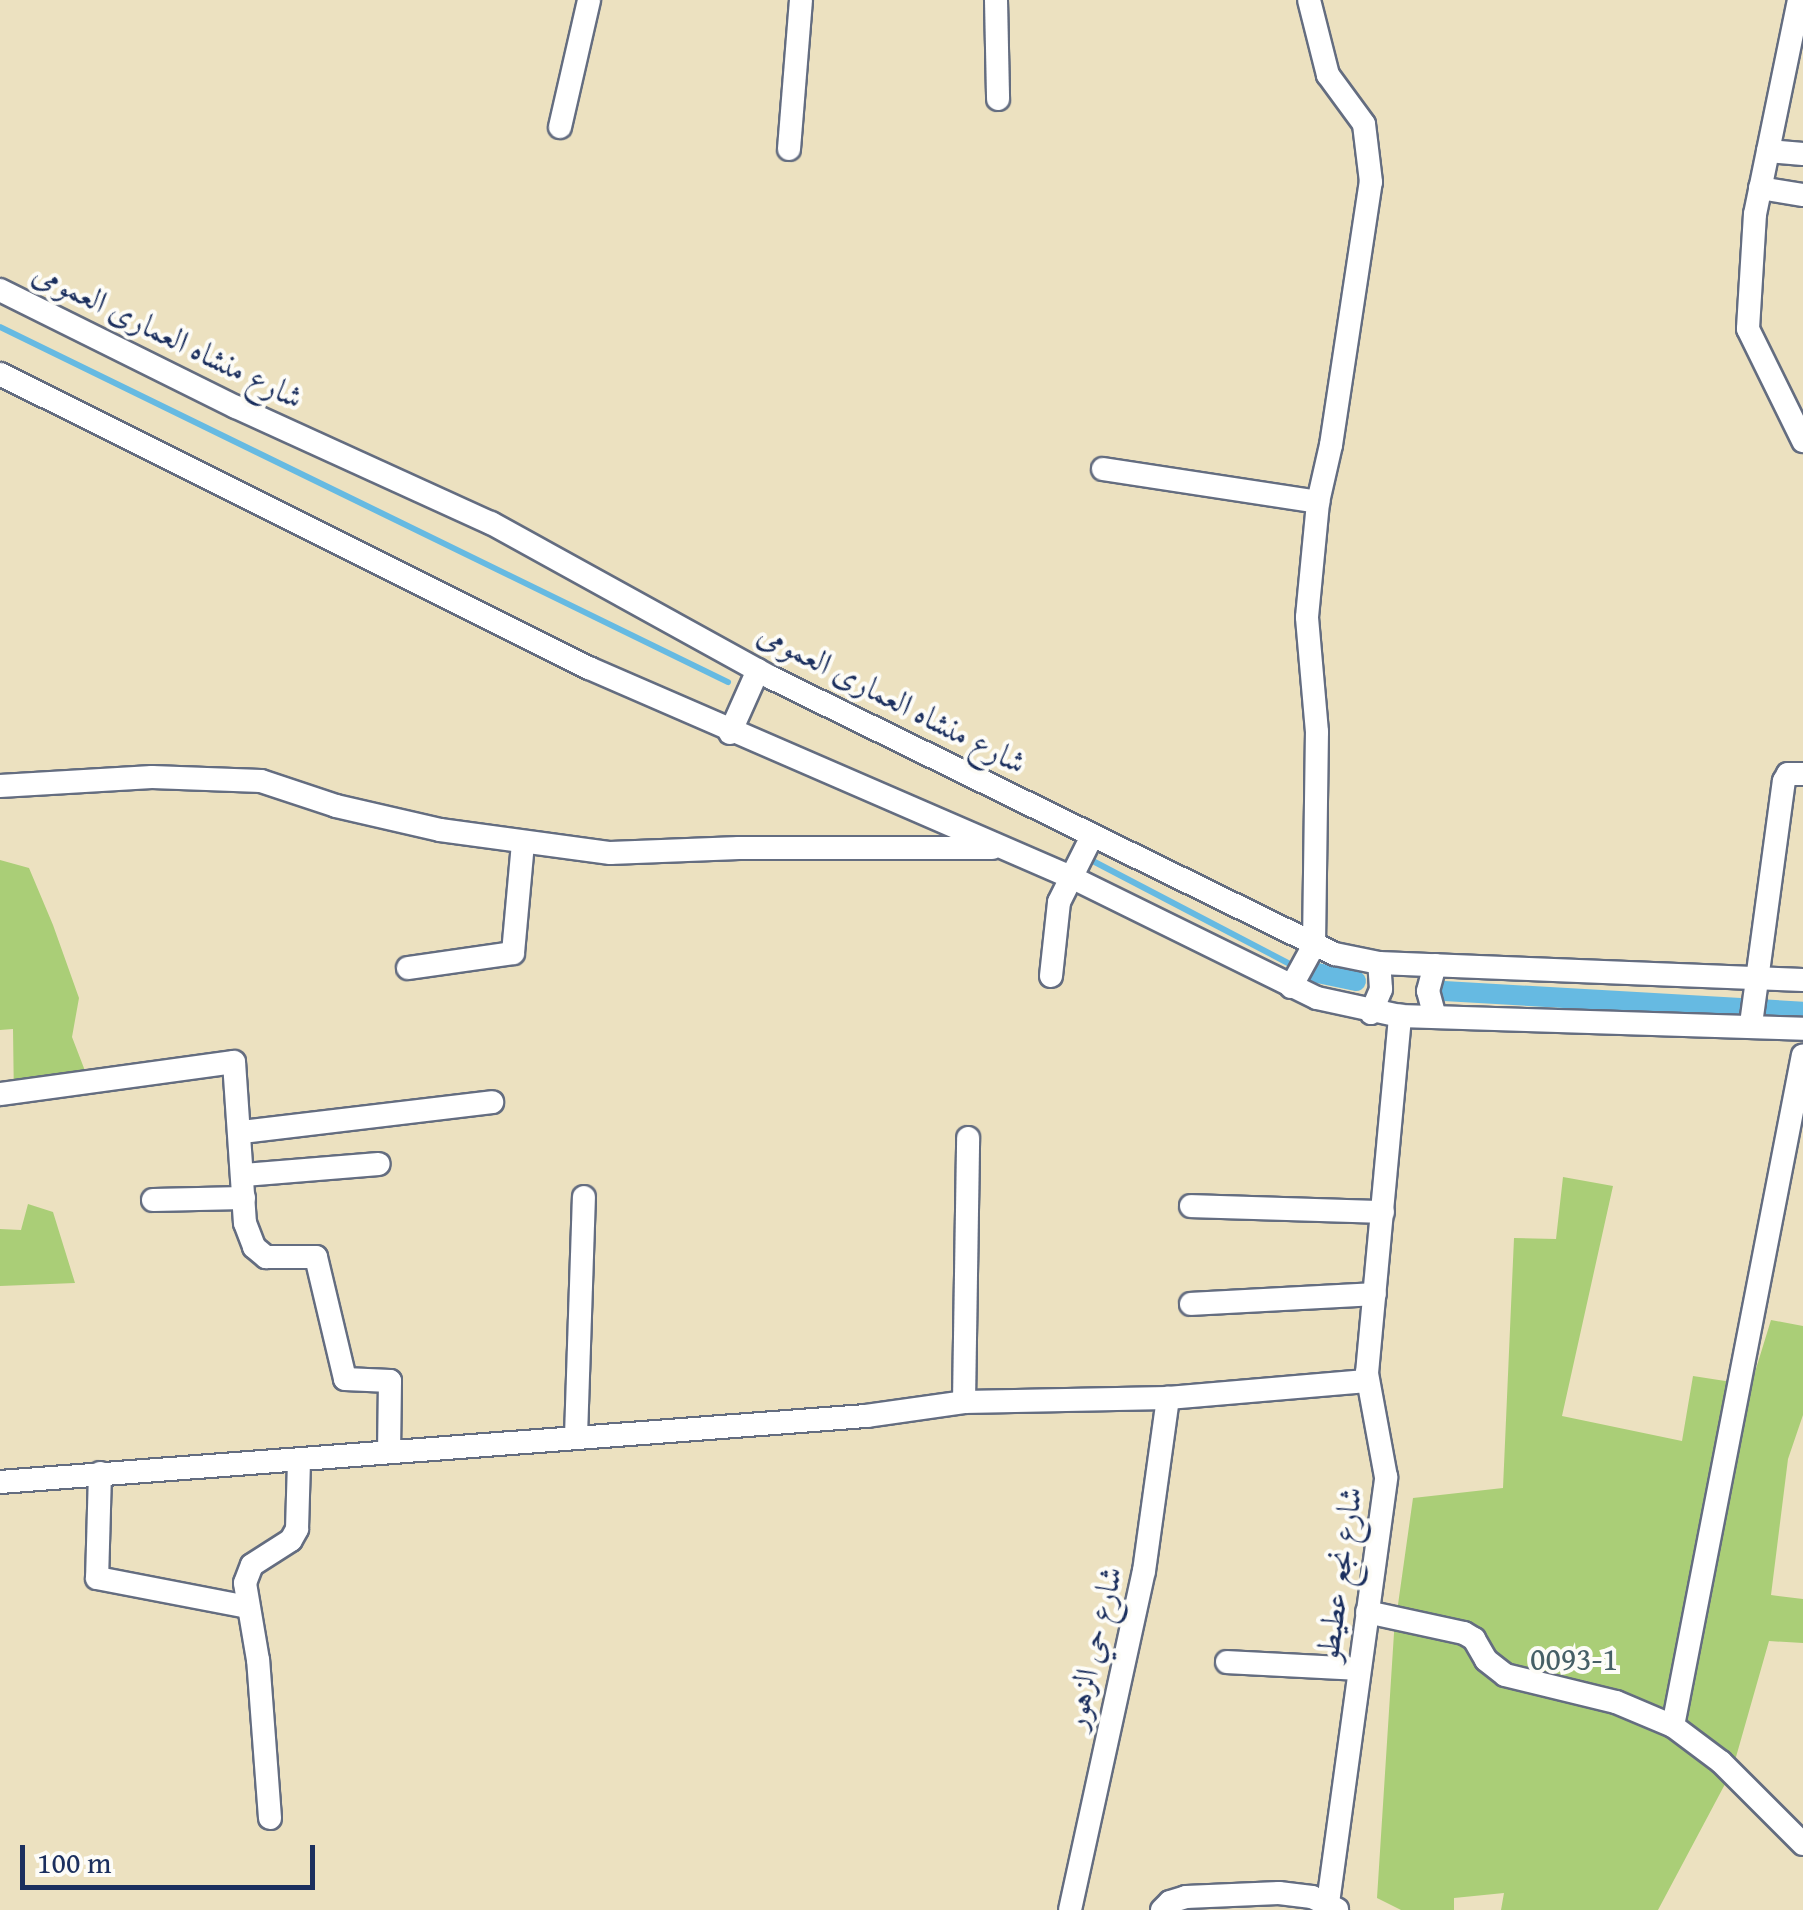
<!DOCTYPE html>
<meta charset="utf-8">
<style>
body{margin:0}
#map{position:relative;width:1803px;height:1910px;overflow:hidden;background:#ece1c0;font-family:"Gentium Book Plus",Amiri,serif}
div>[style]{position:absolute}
.green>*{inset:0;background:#aace77}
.stream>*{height:6px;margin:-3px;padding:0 3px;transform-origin:3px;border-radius:3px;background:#66bae2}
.canal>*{height:20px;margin:-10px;padding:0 10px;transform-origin:10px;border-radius:10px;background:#66bae2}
.roads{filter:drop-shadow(2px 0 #646d80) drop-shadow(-2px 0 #646d80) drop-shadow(0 2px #646d80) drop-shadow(0 -2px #646d80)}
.street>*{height:22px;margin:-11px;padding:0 11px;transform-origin:11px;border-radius:11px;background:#fff}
span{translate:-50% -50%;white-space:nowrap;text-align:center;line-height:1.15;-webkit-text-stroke:8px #fdfcf7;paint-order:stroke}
.street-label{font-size:32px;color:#1b2f5e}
.park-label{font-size:32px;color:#465f66}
.scale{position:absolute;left:20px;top:1845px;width:295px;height:45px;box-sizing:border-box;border:5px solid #1b2f5e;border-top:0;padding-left:12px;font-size:30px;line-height:35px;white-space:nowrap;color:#1b2f5e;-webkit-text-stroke:8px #fdfcf7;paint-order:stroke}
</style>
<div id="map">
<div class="green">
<div style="clip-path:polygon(0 860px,29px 868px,53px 925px,79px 998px,72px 1037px,92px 1089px,14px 1104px,13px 1029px,0 1030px)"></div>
<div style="clip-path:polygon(1563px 1177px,1613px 1186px,1562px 1416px,1682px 1441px,1693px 1376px,1751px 1385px,1771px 1320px,1803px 1326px,1803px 1415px,1788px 1459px,1771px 1595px,1803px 1599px,1803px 1643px,1769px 1641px,1732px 1771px,1658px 1910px,1501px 1910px,1504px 1893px,1454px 1898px,1454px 1910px,1401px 1910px,1377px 1898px,1394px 1633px,1413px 1498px,1503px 1488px,1514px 1238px,1556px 1239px)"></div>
<div style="clip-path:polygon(28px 1204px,53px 1212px,75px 1283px,0 1286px,0 1229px,21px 1230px)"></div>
</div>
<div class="stream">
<div style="left:0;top:327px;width:810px;rotate:26deg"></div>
<div style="left:1089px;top:859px;width:225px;rotate:27.6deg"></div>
</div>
<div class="canal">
<div style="left:1308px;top:971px;width:49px;rotate:11.8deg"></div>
<div style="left:1444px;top:991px;width:360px;rotate:3.3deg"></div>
</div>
<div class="roads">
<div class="street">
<div style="left:996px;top:0;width:99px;rotate:88.8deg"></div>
<div style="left:1799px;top:0;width:218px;rotate:101.6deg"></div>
<div style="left:1755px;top:214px;width:115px;rotate:93.5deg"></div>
<div style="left:1748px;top:329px;width:125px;rotate:63.8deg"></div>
<div style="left:560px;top:127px;width:130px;rotate:-77.1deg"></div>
<div style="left:789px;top:149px;width:149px;rotate:-85.4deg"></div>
<div style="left:1768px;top:151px;width:35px;rotate:5deg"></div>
<div style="left:1760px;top:188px;width:44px;rotate:9.2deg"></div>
<div style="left:0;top:290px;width:263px;rotate:26.4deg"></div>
<div style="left:236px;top:407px;width:280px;rotate:24.5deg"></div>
<div style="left:491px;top:523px;width:321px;rotate:28.9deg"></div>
<div style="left:772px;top:678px;width:627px;rotate:26.12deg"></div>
<div style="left:1335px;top:954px;width:45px;rotate:11.6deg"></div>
<div style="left:1379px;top:963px;width:424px;rotate:2.3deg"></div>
<div style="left:0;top:374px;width:658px;rotate:26.53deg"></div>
<div style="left:589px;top:668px;width:528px;rotate:23.46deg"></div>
<div style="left:1073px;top:878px;width:272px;rotate:26.2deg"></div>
<div style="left:1317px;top:998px;width:85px;rotate:12.2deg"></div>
<div style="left:1400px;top:1016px;width:403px;rotate:1.8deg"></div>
<div style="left:1103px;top:469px;width:218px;rotate:8.7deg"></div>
<div style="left:730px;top:733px;width:69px;rotate:-66deg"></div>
<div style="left:0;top:786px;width:152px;rotate:-3.4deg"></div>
<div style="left:152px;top:777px;width:109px;rotate:2.1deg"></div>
<div style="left:261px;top:781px;width:79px;rotate:18.4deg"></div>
<div style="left:336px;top:806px;width:107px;rotate:13deg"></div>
<div style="left:440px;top:830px;width:172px;rotate:7.7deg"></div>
<div style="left:610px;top:853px;width:129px;rotate:-2.2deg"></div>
<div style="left:739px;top:848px;width:253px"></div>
<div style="left:408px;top:968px;width:106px;rotate:-8.1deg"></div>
<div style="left:513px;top:953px;width:110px;rotate:-84.8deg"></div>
<div style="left:1051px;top:976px;width:74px;rotate:-83.8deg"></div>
<div style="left:1059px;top:902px;width:74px;rotate:-63.4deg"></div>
<div style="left:1291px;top:987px;width:48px;rotate:-61.3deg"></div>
<div style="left:1314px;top:945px;width:213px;rotate:-89.2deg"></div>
<div style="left:1317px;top:732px;width:115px;rotate:-95deg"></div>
<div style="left:1307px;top:617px;width:116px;rotate:-84.5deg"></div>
<div style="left:1318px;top:502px;width:58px;rotate:-77.2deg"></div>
<div style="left:1331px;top:445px;width:266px;rotate:-81.4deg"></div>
<div style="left:1371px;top:182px;width:58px;rotate:-96.9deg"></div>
<div style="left:1364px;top:124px;width:61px;rotate:-126.3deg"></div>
<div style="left:1328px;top:75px;width:77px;rotate:-104.2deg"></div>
<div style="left:1371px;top:1013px;width:26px;rotate:-67deg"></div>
<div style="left:1381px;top:989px;width:26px;rotate:-94deg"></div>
<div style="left:1435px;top:1017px;width:27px;rotate:-105deg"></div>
<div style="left:1428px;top:991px;width:27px;rotate:-75deg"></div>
<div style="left:1751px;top:1024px;width:245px;rotate:-82.3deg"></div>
<div style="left:1784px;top:781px;width:8px;rotate:-60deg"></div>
<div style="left:1788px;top:774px;width:15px"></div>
<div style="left:0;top:1094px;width:236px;rotate:-7.8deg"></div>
<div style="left:234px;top:1062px;width:161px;rotate:86.1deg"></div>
<div style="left:245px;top:1223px;width:26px;rotate:69deg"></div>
<div style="left:254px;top:1247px;width:16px;rotate:40deg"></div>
<div style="left:266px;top:1257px;width:50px"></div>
<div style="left:316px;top:1257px;width:125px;rotate:76.6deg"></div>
<div style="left:345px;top:1379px;width:45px;rotate:2.5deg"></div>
<div style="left:390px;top:1381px;width:68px;rotate:90.8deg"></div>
<div style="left:242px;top:1132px;width:252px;rotate:-6.8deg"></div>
<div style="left:244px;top:1175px;width:135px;rotate:-4.7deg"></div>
<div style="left:153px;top:1200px;width:91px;rotate:-1.3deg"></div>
<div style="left:1191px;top:1206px;width:192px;rotate:1.8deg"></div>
<div style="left:1191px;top:1304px;width:184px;rotate:-3.1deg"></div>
<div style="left:964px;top:1402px;width:264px;rotate:-89.1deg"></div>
<div style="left:576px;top:1436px;width:239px;rotate:-88.1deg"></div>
<div style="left:100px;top:1473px;width:105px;rotate:91.6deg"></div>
<div style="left:97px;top:1578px;width:153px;rotate:10.9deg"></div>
<div style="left:0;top:1482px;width:869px;rotate:-4.36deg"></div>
<div style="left:866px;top:1416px;width:99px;rotate:-8.1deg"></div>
<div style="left:964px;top:1402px;width:204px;rotate:-1.1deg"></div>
<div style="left:1168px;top:1398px;width:200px;rotate:-4.9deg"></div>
<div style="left:1367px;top:1612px;width:99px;rotate:12.2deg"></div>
<div style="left:1464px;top:1633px;width:12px;rotate:31deg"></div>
<div style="left:1474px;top:1639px;width:24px;rotate:60deg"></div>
<div style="left:1486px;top:1660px;width:24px;rotate:38deg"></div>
<div style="left:1505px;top:1675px;width:114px;rotate:13.7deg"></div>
<div style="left:1616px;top:1702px;width:62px;rotate:22.8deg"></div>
<div style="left:1673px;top:1726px;width:60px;rotate:36.9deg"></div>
<div style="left:1721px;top:1762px;width:116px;rotate:45deg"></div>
<div style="left:1227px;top:1662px;width:132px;rotate:3deg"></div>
<div style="left:1673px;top:1726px;width:683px;rotate:-79.04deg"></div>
<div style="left:270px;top:1818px;width:158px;rotate:-94.3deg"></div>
<div style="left:258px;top:1660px;width:78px;rotate:-99.6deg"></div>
<div style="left:245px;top:1583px;width:19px;rotate:-69deg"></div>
<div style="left:252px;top:1565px;width:46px;rotate:-32.7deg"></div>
<div style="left:291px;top:1540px;width:13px;rotate:-61deg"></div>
<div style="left:297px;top:1529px;width:69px;rotate:-88.3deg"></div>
<div style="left:1328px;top:1903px;width:430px;rotate:-82.2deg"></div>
<div style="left:1386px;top:1477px;width:106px;rotate:-100.4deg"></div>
<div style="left:1367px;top:1373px;width:359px;rotate:-84.7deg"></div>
<div style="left:1070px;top:1910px;width:347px;rotate:-77.7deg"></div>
<div style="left:1144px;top:1571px;width:175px;rotate:-82.1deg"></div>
<div style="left:1162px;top:1910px;width:11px;rotate:-45deg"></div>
<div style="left:1170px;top:1902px;width:17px;rotate:-17deg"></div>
<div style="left:1186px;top:1897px;width:93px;rotate:-2.5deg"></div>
<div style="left:1279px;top:1893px;width:33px;rotate:7deg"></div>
<div style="left:1312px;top:1897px;width:28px;rotate:26deg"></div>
</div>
</div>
<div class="street-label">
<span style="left:168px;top:335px;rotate:26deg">شارع منشاه العمارى العمومى</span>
<span style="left:892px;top:698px;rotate:27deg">شارع منشاه العمارى العمومى</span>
<span style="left:1339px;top:1574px;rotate:-82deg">شارع نجع عطيطو</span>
<span style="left:1093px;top:1648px;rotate:-77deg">شارع حي الزهور</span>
</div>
<div class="park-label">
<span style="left:1574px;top:1659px">0093-1</span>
</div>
<div class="scale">100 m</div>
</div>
